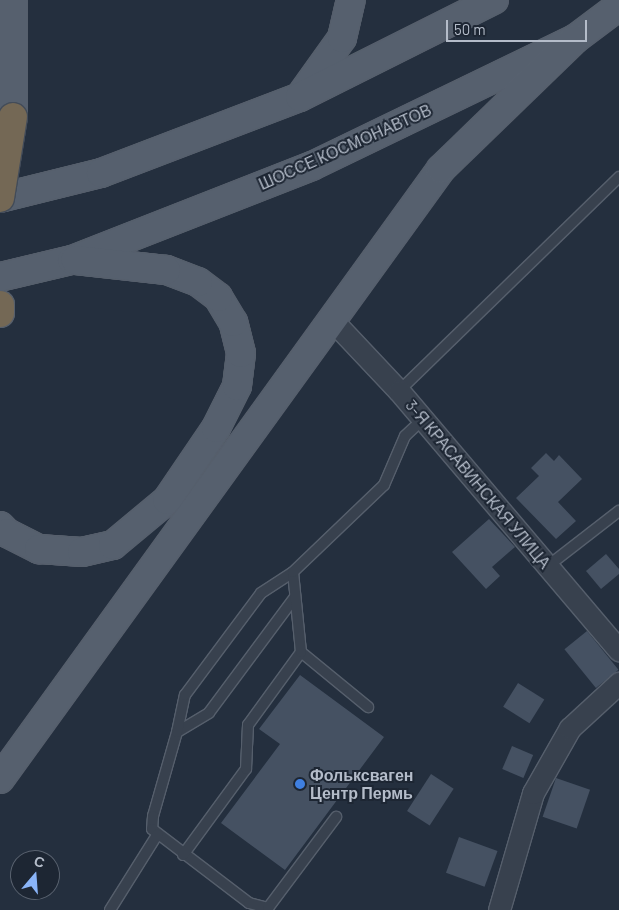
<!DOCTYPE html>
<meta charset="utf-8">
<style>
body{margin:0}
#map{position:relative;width:619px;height:910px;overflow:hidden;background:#242f3e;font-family:Barlow,sans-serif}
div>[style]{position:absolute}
.building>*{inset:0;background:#455162;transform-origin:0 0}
.roads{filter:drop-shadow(1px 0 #565f6c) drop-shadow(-1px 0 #565f6c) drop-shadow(0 1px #565f6c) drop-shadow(0 -1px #565f6c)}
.lane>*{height:10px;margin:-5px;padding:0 5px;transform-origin:5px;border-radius:5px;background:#38414e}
.street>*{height:21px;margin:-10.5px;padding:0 10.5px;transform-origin:10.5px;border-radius:10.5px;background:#38414e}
.primary>*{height:28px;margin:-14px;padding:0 14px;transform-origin:14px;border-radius:14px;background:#56606e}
.highway>*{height:28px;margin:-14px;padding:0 14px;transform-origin:14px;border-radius:14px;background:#746855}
.bridges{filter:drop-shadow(1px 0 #434c59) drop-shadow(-1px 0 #434c59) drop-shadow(0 1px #434c59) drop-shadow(0 -1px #434c59)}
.highway-bridge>*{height:28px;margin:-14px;padding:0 14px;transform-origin:14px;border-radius:14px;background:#746855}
.dots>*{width:14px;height:14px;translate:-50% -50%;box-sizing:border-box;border:2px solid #1d2633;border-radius:50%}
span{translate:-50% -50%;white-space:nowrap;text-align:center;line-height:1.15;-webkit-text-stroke:4px #1d2633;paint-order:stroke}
.street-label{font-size:16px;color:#b4bcc9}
.poi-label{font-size:16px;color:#b4bcc9;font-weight:700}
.left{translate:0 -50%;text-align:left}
.north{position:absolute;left:10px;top:850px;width:50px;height:50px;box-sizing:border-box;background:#1d2633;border:1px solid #59626f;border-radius:50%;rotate:18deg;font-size:14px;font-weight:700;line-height:20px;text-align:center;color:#b4bcc9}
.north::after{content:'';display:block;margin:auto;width:18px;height:22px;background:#8ab4f8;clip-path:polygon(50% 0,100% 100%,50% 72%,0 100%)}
.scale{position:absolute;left:446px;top:20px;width:141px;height:22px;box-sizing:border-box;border:2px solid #b4bcc9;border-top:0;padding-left:6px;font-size:15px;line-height:18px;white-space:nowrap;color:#b4bcc9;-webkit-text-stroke:4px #1d2633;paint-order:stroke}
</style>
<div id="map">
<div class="building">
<div style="clip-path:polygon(546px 453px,554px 461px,559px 455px,582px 479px,558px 502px,576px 521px,556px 539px,516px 498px,539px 476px,531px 468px)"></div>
<div style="clip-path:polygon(489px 519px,515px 547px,492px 567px,500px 576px,486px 589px,452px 552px)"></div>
<div style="clip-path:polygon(606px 554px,619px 569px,619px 574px,601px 589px,586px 571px)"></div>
<div style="left:587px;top:631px;width:50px;height:29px;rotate:51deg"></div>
<div style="clip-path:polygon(300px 675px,384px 737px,285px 870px,221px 823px,280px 744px,259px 729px)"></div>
<div style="left:518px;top:683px;width:31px;height:28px;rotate:32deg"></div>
<div style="left:512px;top:746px;width:23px;height:25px;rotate:23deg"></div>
<div style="left:431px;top:774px;width:27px;height:44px;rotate:33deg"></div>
<div style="left:556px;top:778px;width:36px;height:41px;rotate:19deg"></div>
<div style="left:459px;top:837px;width:41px;height:38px;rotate:20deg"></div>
</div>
<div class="roads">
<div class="lane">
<div style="left:399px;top:391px;width:307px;rotate:-44.2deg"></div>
<div style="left:548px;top:566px;width:90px;rotate:-37.8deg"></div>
<div style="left:295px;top:597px;width:144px;rotate:126.6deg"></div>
<div style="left:209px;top:713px;width:37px;rotate:149deg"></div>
<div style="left:177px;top:732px;width:87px;rotate:105.9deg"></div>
<div style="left:153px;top:816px;width:13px;rotate:94deg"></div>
<div style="left:152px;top:829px;width:122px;rotate:37.3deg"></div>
<div style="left:249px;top:903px;width:20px;rotate:15deg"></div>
<div style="left:268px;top:908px;width:114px;rotate:-53.2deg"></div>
<div style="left:301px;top:652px;width:87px;rotate:39.4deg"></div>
<div style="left:177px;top:732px;width:38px;rotate:-78deg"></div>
<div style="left:185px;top:695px;width:127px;rotate:-53.3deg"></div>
<div style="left:261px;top:593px;width:38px;rotate:-33deg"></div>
<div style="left:183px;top:855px;width:107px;rotate:-53.8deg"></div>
<div style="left:246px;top:769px;width:44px;rotate:-87.4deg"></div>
<div style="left:248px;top:725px;width:90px;rotate:-54deg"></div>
<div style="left:301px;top:652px;width:80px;rotate:-95.7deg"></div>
<div style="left:293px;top:572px;width:126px;rotate:-43.7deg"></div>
<div style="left:384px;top:485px;width:53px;rotate:-66.8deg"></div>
<div style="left:405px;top:436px;width:25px;rotate:-43deg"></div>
<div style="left:110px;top:910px;width:89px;rotate:-57.9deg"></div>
</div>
<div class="street">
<div style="left:333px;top:321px;width:96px;rotate:46.7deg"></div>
<div style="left:399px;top:391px;width:340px;rotate:49.7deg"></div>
<div style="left:499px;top:910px;width:122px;rotate:-73.8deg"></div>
<div style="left:533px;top:793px;width:75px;rotate:-60.4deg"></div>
<div style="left:570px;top:728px;width:67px;rotate:-42.6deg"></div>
</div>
<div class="primary">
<div style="left:302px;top:94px;width:69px;rotate:-54.5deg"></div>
<div style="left:342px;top:38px;width:39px;rotate:-77deg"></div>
<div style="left:13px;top:117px;width:117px;rotate:-90deg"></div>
<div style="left:0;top:198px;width:104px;rotate:-13.9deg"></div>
<div style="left:101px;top:173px;width:213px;rotate:-20.9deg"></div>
<div style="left:300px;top:97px;width:217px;rotate:-26.6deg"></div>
<div style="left:0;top:277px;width:74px;rotate:-13.3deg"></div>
<div style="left:72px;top:260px;width:258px;rotate:-21.4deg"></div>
<div style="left:312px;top:166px;width:292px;rotate:-25.8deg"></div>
<div style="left:575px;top:39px;width:55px;rotate:-36.9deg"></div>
<div style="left:0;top:526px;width:10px;rotate:45deg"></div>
<div style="left:7px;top:533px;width:36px;rotate:27deg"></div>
<div style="left:39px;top:549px;width:43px;rotate:4deg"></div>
<div style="left:82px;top:552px;width:32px;rotate:-13deg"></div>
<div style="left:113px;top:545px;width:70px;rotate:-39.8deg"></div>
<div style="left:167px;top:500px;width:87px;rotate:-55.8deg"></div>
<div style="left:216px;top:428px;width:47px;rotate:-63.4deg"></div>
<div style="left:237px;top:386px;width:33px;rotate:-83deg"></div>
<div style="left:241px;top:353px;width:32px;rotate:-104deg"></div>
<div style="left:233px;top:322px;width:29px;rotate:-121deg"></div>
<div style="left:218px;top:297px;width:25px;rotate:-143deg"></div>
<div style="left:198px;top:282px;width:34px;rotate:-159deg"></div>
<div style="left:166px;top:270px;width:91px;rotate:-173.7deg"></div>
<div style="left:0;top:779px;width:753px;rotate:-54.13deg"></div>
<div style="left:441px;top:169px;width:187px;rotate:-44.1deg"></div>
</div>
<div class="highway">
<div style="left:0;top:305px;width:8px;rotate:90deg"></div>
</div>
</div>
<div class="bridges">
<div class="highway-bridge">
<div style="left:0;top:198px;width:82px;rotate:-80.9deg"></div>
</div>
</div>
<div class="dots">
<div style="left:300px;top:784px;background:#3f7fe0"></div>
</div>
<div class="street-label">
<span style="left:345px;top:147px;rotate:-24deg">ШОССЕ КОСМОНАВТОВ</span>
<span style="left:478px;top:484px;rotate:50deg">3-Я КРАСАВИНСКАЯ УЛИЦА</span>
</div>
<div class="poi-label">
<span class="left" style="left:310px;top:784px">Фольксваген<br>Центр Пермь</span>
</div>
<div class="north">С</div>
<div class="scale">50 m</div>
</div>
